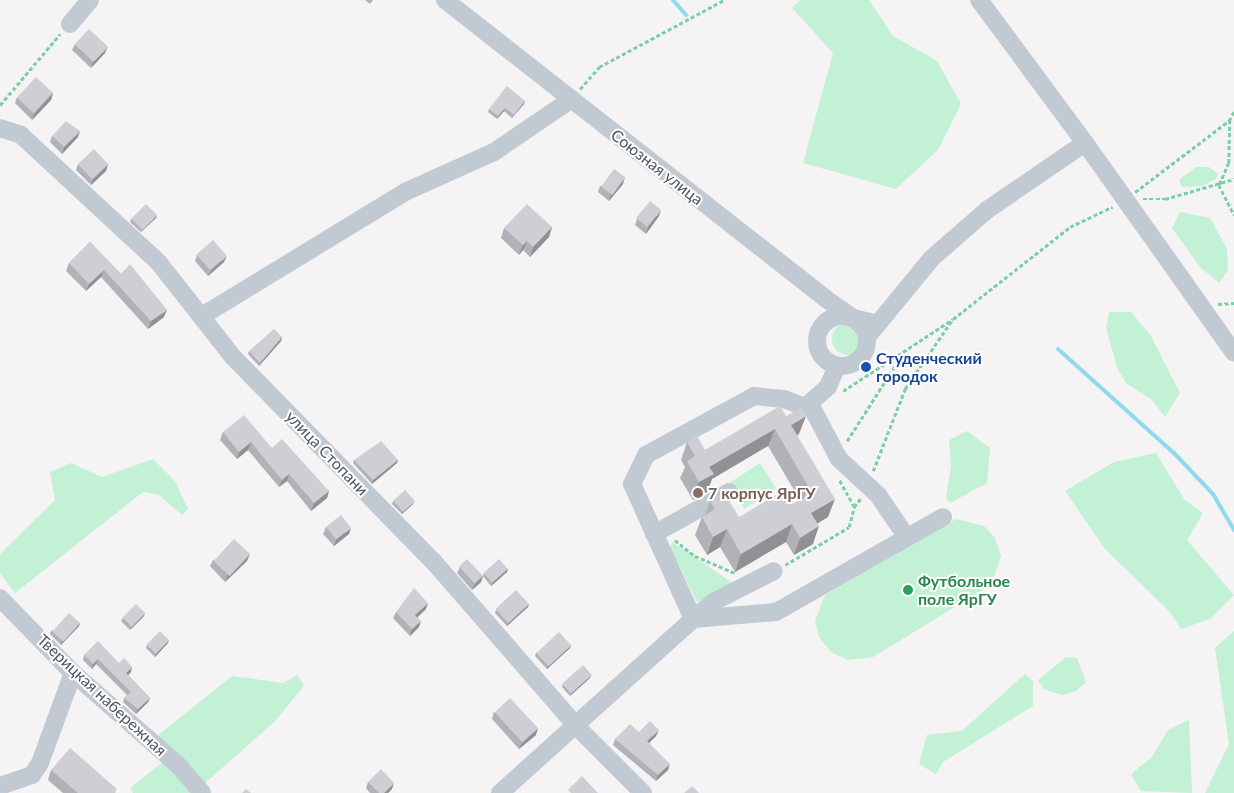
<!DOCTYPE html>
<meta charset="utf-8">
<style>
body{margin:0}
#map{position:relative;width:1234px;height:793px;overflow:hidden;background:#f5f3f3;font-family:Lato,sans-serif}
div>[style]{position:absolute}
.green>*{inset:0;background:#c3f1d5;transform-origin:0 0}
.round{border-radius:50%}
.stream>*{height:4px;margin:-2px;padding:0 2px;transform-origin:2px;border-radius:2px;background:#90daee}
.path>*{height:2.5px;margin-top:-1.25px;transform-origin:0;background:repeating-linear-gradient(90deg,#7ad0a6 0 4px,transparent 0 6.5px)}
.minor>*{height:18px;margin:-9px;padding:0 9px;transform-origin:9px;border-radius:9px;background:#c1cad2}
.minor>.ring{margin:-9px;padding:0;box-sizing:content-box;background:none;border:18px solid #c1cad2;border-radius:50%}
.wall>*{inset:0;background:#b0b2b7}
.shaded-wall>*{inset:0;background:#909195}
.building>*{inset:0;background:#cdcfd5;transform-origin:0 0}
.dots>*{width:14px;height:14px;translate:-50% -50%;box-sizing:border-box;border:2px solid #fff;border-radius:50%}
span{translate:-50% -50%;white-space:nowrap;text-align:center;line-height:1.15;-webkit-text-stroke:4px #fff;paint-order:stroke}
.street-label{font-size:16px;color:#4a5661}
.transit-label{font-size:16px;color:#164399;font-weight:700}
.left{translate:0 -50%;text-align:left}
.education-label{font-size:16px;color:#785e54;font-weight:700}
.leisure-label{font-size:16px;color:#27864d;font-weight:700}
</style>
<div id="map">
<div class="green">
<div style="clip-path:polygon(800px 0,869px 0,893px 36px,937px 61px,961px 104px,938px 150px,896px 189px,803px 163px,833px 53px,792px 8px)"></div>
<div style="clip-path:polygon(1196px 167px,1209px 167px,1218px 174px,1216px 179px,1202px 186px,1182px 187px,1179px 180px)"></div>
<div style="clip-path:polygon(1180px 212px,1210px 218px,1227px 249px,1228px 270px,1219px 283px,1201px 268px,1172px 228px)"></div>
<div style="clip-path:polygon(1109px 312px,1131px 312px,1151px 336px,1180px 393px,1165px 417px,1152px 400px,1127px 384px,1118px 370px,1106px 328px)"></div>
<div class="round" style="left:832px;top:323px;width:32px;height:32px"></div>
<div style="clip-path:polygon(967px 431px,990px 448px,987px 483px,950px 503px,946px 497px,951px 466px,949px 440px)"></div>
<div style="clip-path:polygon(1156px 453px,1184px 499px,1203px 513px,1187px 540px,1234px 595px,1210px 619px,1181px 629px,1170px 612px,1105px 549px,1065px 491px,1114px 462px)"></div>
<div style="clip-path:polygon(153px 459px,175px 481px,188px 509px,182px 515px,159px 495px,143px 492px,15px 593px,0 573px,0 554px,55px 500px,50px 472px,71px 463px,102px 477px)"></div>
<div style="left:760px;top:463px;width:30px;height:38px;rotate:57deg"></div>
<div style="clip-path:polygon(956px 519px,984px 526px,995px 538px,1001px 556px,991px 585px,873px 657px,848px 660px,831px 652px,819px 637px,815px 621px,825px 595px)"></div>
<div style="clip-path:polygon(672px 542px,734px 584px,697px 602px,670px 548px)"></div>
<div style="clip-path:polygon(1234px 631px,1234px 793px,1205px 793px,1229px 744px,1215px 648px)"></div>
<div style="clip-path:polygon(1066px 657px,1077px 658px,1086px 682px,1076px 691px,1062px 695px,1044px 689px,1038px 680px)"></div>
<div style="clip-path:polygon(1025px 674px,1033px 681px,1033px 706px,943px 762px,936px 774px,919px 764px,927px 735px,962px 731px)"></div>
<div style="clip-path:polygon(297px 675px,304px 686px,275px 721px,203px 785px,156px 737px,232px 676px,283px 683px)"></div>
<div style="clip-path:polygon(1189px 720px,1192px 793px,1141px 791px,1131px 774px,1152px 757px,1168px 730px)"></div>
<div style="clip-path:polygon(163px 762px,191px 793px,133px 793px,130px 788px)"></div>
</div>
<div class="stream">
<div style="left:673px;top:0;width:20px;rotate:49deg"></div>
<div style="left:1058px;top:349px;width:156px;rotate:41.9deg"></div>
<div style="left:1174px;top:453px;width:57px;rotate:46.4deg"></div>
<div style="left:1213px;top:494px;width:42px;rotate:59.7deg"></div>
</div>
<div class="path">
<div style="left:580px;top:89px;width:29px;rotate:-49deg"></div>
<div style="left:599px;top:67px;width:142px;rotate:-28.2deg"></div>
<div style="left:0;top:105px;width:93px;rotate:-49.8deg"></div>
<div style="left:1234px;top:112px;width:9px;rotate:117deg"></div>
<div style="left:1230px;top:120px;width:43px;rotate:91.3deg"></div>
<div style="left:1229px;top:163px;width:24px;rotate:114deg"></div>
<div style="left:1219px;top:185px;width:34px;rotate:63deg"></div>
<div style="left:1135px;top:192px;width:119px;rotate:-37.2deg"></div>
<div style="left:1143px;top:199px;width:22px"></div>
<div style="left:1165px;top:199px;width:72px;rotate:-16.2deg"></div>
<div style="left:1218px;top:304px;width:16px;rotate:-4deg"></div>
<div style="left:843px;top:391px;width:131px;rotate:-33.2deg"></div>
<div style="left:953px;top:319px;width:149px;rotate:-38.2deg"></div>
<div style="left:1070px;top:227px;width:47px;rotate:-25.5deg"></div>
<div style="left:847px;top:441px;width:104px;rotate:-57.5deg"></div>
<div style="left:873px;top:471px;width:88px;rotate:-68.7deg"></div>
<div style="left:905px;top:389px;width:83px;rotate:-55.7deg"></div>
<div style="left:854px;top:507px;width:11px;rotate:-52deg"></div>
<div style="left:675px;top:540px;width:26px;rotate:39deg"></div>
<div style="left:695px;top:556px;width:43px;rotate:23deg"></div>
<div style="left:785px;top:565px;width:74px;rotate:-30.7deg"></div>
<div style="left:849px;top:527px;width:21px;rotate:-76deg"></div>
<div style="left:854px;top:507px;width:31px;rotate:-119deg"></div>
</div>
<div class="minor">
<div style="left:445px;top:0;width:484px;rotate:38.1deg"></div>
<div style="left:826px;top:299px;width:33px;rotate:35deg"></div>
<div style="left:853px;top:318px;width:22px;rotate:13deg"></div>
<div style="left:70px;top:24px;width:31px;rotate:-50deg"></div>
<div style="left:0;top:128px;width:22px;rotate:18deg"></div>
<div style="left:21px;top:135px;width:188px;rotate:42.8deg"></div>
<div style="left:159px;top:263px;width:120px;rotate:51.8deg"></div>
<div style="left:233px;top:357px;width:286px;rotate:45.6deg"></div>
<div style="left:433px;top:561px;width:221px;rotate:49deg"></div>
<div style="left:578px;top:728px;width:92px;rotate:45deg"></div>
<div style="left:1085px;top:143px;width:257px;rotate:54.6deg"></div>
<div class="ring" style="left:817px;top:316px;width:32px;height:32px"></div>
<div style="left:202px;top:316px;width:238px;rotate:-31.4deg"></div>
<div style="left:405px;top:192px;width:98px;rotate:-24.2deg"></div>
<div style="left:494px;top:152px;width:94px;rotate:-34.2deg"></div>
<div style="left:867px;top:337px;width:102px;rotate:-50.6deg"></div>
<div style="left:932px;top:258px;width:73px;rotate:-41.1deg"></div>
<div style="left:987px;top:210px;width:119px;rotate:-34.4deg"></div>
<div style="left:1085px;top:143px;width:178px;rotate:-126.5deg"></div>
<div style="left:810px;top:404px;width:62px;rotate:62.2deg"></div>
<div style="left:839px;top:459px;width:53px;rotate:42.7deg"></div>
<div style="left:878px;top:495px;width:50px;rotate:55.7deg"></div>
<div style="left:654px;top:534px;width:86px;rotate:-29.2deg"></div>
<div style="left:0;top:598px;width:105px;rotate:45.8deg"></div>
<div style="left:73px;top:673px;width:138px;rotate:41.2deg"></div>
<div style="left:177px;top:764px;width:38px;rotate:49deg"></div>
<div style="left:693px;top:619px;width:83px;rotate:-4.8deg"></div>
<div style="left:776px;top:612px;width:192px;rotate:-29.6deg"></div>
<div style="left:693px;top:619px;width:26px;rotate:-40deg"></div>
<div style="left:713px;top:602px;width:68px;rotate:-26.9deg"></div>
<div style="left:0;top:786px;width:34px;rotate:-19deg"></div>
<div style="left:32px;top:775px;width:14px;rotate:-56deg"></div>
<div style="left:40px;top:763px;width:96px;rotate:-69.9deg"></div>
<div style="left:500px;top:793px;width:260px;rotate:-42deg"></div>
<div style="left:693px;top:619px;width:148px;rotate:-114.3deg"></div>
<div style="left:632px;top:484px;width:32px;rotate:-64deg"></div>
<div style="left:646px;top:455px;width:123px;rotate:-28.6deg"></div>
<div style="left:754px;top:396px;width:30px;rotate:6deg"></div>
<div style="left:784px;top:399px;width:22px;rotate:21deg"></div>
<div style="left:805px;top:407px;width:30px;rotate:-41deg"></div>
<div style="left:828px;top:387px;width:23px;rotate:-67deg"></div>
</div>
<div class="wall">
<div style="clip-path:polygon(365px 0,373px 0,370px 4px)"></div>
<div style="clip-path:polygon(75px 44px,105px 53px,91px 68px,72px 50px)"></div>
<div style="clip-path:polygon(53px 93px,51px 100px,32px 120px,15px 103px,17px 97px)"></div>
<div style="clip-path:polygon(525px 101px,524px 104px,512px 118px,504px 111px,497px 119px,488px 112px,489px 109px)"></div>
<div style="clip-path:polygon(52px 136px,78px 137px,62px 154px,50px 142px)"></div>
<div style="clip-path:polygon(78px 164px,108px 164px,106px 171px,91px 185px,76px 170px)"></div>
<div style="clip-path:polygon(623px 184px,609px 201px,598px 192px,600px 186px)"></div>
<div style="clip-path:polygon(157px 215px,156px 218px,141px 232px,130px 222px,131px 219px)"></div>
<div style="clip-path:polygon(659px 216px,646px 234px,635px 225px,637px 219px)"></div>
<div style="clip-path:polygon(552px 227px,549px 237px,530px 257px,523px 250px,519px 255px,501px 238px,504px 228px)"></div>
<div style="clip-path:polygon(90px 242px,121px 274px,164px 317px,148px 329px,101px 277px,86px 291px,66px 271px,69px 263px)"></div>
<div style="clip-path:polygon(197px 255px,224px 262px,208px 276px,195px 261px)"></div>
<div style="clip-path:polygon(282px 337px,281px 341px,259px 366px,248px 354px,249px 351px)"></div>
<div style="clip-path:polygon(786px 416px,799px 434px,797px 435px,828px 517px,818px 523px,813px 544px,794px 555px,786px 542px,735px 572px,720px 547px,707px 555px,695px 535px,702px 517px,705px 515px,710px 501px,739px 517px,793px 504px,800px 500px,768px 446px,712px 479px,707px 492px,693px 500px,680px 478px,685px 467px,681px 460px,687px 442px,705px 450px)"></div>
<div style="clip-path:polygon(223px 432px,272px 448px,329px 491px,327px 498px,311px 511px,287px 481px,279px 487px,248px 450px,237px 459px,220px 440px)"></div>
<div style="clip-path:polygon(354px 460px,398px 460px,397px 463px,372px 484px,353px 463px)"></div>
<div style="clip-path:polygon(393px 501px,413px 504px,402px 514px,392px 504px)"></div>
<div style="clip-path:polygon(326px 527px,349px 534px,334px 546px,323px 534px)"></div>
<div style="clip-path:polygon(213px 560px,247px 561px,225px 582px,210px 566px)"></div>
<div style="clip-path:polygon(460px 567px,483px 576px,484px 573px,508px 569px,507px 572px,491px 586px,483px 576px,481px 582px,472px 590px,457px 573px)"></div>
<div style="clip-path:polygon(528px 607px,507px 626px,495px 613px,496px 610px)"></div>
<div style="clip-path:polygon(426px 609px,418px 617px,419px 627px,410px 636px,393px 618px,396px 612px)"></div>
<div style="clip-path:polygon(144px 616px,130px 630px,121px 621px,123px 618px)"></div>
<div style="clip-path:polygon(80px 623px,79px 626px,61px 645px,50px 634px,51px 631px)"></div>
<div style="clip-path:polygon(168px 643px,155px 657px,146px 648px,147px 645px)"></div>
<div style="clip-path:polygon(570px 648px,547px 669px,535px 656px,536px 653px)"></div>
<div style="clip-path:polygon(84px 655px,119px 663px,131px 672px,128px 675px,150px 698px,148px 702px,136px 714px,123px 702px,124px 698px,127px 695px,96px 664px,92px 669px,83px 660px)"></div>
<div style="clip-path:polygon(590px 678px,570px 696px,562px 687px,563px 684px)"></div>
<div style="clip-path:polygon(494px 712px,536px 735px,519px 749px,492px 719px)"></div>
<div style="clip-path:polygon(639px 732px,656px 736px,649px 743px,668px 770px,656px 781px,613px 745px,615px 739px)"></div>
<div style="clip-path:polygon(51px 770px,116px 793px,63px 793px,48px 780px)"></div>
<div style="clip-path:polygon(368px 782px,392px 789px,388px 793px,370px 793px,366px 788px)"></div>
</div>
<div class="shaded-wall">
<div style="clip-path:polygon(108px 47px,105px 53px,91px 68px,93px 62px)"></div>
<div style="clip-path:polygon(53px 93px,51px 100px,32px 120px,34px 114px)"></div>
<div style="clip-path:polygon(525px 101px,524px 104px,512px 118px,514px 115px)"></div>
<div style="clip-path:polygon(505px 108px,504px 111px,497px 119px,498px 116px)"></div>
<div style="clip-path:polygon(80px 131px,78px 137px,62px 154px,64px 147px)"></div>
<div style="clip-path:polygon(108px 164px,106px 171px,91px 185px,93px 179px)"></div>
<div style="clip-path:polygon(625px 177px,623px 184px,609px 201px,611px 195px)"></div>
<div style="clip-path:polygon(661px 210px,659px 216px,646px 234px,648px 227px)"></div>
<div style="clip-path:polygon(157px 215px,156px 218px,141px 232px,143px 229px)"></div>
<div style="clip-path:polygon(552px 227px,549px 237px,530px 257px,533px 247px)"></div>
<div style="clip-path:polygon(527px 241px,523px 250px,519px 255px,523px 245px)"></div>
<div style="clip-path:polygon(227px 256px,224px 262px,208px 276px,211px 270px)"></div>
<div style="clip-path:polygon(104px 270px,101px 277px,86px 291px,89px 284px)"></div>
<div style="clip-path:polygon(167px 310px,164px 317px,148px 329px,151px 321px)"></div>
<div style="clip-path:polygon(282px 337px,281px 341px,259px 366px,260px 363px)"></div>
<div style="clip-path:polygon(806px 416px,799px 434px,785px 442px,791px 425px)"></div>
<div style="clip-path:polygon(775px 429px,768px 446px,712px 479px,707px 492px,693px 500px,699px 482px,709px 467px)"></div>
<div style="clip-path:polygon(251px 442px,248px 450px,237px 459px,239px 452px)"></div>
<div style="clip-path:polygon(398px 460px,397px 463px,372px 484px,373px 480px)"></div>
<div style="clip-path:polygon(289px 474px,287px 481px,279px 487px,282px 480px)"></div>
<div style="clip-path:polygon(329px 491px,327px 498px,311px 511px,314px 503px)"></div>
<div style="clip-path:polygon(835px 499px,828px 517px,805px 531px,811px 513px)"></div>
<div style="clip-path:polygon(415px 501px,413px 504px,402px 514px,403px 511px)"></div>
<div style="clip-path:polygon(792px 524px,786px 542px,735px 572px,741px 554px)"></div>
<div style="clip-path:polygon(819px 526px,813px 544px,794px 555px,800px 538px)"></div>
<div style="clip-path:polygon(351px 528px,349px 534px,334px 546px,336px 540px)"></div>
<div style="clip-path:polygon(727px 529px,720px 547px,707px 555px,713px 537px)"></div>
<div style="clip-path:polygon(250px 554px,247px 561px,225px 582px,228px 575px)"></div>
<div style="clip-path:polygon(508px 569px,507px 572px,491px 586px,492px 583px)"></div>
<div style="clip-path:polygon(483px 576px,481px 582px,472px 590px,475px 584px)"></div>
<div style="clip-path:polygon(428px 603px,426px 609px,413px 621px,415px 615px)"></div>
<div style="clip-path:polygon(529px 604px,528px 607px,507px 626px,508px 623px)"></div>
<div style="clip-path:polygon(145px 613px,144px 616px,130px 630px,132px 627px)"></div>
<div style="clip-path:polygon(421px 621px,419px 627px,410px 636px,412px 629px)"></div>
<div style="clip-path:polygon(80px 623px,79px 626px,61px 645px,62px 642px)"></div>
<div style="clip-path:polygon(169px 640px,168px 643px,155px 657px,156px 654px)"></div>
<div style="clip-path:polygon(571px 645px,570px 648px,547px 669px,548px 666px)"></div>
<div style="clip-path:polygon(98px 659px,96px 664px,92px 669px,93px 664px)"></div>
<div style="clip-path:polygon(132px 667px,131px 672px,125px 678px,126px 673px)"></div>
<div style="clip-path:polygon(592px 675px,590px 678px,570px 696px,572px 693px)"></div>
<div style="clip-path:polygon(150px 698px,148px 702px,136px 714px,138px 709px)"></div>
<div style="clip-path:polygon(538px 728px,536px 735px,519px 749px,522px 743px)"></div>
<div style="clip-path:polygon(659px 730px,656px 736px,645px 747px,647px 741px)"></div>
<div style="clip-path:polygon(670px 764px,668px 770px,656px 781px,658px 775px)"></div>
<div style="clip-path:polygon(394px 783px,392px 789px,388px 793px,384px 793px)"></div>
</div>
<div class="building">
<div style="left:89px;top:29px;width:26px;height:21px;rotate:43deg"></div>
<div style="left:36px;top:77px;width:23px;height:28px;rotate:43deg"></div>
<div style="clip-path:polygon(507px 86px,525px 101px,514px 115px,505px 108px,498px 116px,489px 109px)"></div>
<div style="clip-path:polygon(66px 121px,80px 131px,64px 147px,52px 136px)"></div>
<div style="left:94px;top:149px;width:21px;height:22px;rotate:47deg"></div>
<div style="left:614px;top:169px;width:14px;height:22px;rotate:36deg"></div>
<div style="left:650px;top:201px;width:14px;height:22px;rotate:39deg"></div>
<div style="left:146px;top:204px;width:16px;height:21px;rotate:45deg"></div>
<div style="clip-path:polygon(527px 204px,552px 227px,533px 247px,527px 241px,523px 245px,504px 228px)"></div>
<div style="left:213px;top:240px;width:21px;height:22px;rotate:49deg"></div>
<div style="clip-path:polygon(90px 242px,121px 274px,130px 264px,167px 310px,151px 321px,104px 270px,89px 284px,69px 263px)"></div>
<div style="clip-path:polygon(274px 329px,282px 337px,260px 363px,249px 351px)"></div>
<div style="clip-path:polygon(780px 406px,786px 416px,801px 408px,806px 416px,791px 425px,835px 499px,811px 513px,819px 526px,800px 538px,792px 524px,741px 554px,727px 529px,713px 537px,702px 517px,715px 509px,710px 501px,724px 493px,739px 517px,785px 490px,793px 504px,812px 493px,775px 429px,709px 467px,714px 474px,699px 482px,687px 461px,695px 456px,687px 442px,697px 436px,705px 450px)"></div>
<div style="clip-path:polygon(244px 415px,272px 448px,282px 439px,329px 491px,314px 503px,289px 474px,282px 480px,251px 442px,239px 452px,223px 432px)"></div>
<div style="clip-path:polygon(381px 441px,398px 460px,373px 480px,354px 460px)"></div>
<div style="left:405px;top:490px;width:15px;height:16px;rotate:48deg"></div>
<div style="left:341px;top:515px;width:16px;height:19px;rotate:52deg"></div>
<div style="left:234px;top:539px;width:22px;height:30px;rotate:43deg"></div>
<div style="left:467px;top:559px;width:23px;height:11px;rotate:47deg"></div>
<div style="left:499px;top:559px;width:13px;height:21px;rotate:48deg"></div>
<div style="clip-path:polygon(414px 588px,428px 603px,415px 615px,421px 621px,412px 629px,396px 612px)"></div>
<div style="left:516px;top:590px;width:19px;height:28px;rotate:47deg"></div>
<div style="left:136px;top:604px;width:13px;height:19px;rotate:45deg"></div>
<div style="left:69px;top:613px;width:15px;height:25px;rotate:42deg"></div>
<div style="left:160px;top:631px;width:13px;height:19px;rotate:45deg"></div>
<div style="left:559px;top:632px;width:18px;height:31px;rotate:47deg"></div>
<div style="clip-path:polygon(98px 641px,119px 663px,124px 658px,132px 667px,126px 673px,150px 698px,138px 709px,124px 698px,131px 692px,98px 659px,93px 664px,84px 655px)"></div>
<div style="left:583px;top:665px;width:13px;height:28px;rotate:48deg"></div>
<div style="left:510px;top:698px;width:41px;height:21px;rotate:47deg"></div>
<div style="clip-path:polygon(650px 721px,659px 730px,647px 741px,670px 764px,658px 775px,615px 739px,630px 724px,639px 732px)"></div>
<div style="clip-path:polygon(70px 748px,117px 789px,114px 793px,78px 793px,51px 770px)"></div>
<div style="clip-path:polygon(381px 769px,394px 783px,384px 793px,379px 793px,368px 782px)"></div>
<div style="clip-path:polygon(582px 776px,598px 793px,571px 793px,568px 790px)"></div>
<div style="clip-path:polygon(692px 786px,699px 793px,684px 793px)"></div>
<div style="clip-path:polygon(246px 789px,251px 793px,242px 793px)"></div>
</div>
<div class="dots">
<div style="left:866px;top:367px;background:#1a4fb4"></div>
<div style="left:698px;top:493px;background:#8d6e63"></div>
<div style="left:908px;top:590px;background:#2e9e5b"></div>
</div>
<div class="street-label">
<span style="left:657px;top:167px;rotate:38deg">Союзная улица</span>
<span style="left:327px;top:453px;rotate:46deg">улица Стопани</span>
<span style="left:102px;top:695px;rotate:43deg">Тверицкая набережная</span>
</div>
<div class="transit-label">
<span class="left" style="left:876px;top:367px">Студенческий<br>городок</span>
</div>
<div class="education-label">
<span class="left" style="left:708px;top:493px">7 корпус ЯрГУ</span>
</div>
<div class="leisure-label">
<span class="left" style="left:918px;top:590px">Футбольное<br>поле ЯрГУ</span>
</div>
</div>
